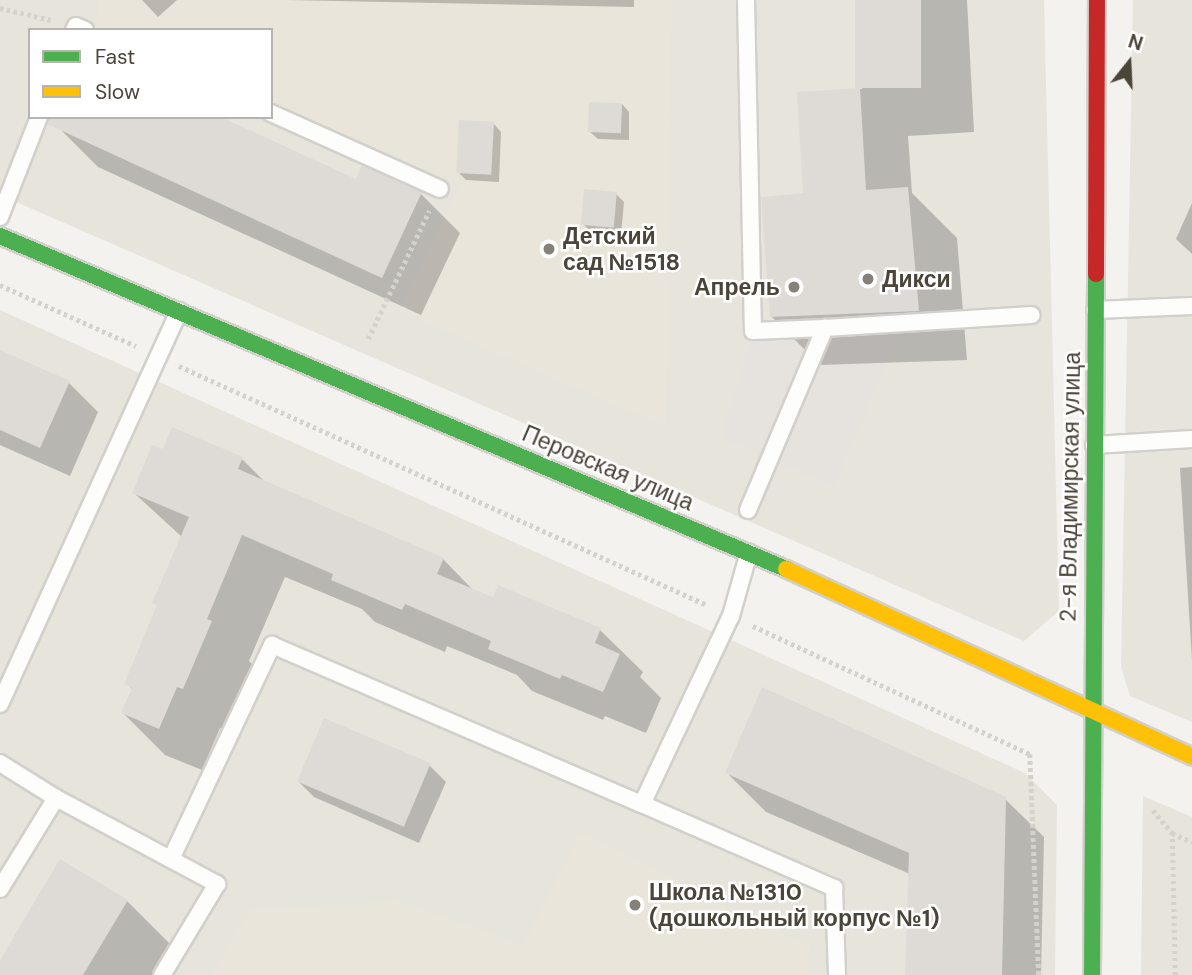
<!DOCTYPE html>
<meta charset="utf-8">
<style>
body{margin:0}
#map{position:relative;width:1192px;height:975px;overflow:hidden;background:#f4f2ee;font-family:"DM Sans",sans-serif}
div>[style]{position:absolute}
.residential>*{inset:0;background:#e7e4dc}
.education>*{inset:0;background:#eae5da}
.parking>*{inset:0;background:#e6e3df}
.shadow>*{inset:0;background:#0003}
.building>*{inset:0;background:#dedbd6;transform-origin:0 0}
.path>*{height:4.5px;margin-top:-2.25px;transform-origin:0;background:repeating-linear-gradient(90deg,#d3d2cc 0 3.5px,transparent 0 7px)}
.roads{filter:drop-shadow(2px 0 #d2d0cb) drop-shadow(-2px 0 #d2d0cb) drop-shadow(0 2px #d2d0cb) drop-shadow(0 -2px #d2d0cb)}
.lane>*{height:16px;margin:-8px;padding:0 8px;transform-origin:8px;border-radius:8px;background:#fdfdfc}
.fast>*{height:16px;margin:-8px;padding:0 8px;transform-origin:8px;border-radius:8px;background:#4caf50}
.slow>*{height:16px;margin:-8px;padding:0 8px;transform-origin:8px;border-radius:8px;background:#ffc107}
.jam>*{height:16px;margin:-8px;padding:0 8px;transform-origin:8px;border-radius:8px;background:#c62828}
.dots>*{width:19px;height:19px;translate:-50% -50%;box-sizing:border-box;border:4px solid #fff;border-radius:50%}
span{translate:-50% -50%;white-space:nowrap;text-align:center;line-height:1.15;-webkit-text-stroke:5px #fff;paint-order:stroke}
.poi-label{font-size:23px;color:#4b4439;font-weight:700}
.left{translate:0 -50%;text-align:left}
.right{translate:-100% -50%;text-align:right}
.street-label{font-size:23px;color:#4b4439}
.legend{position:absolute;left:28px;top:28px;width:245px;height:91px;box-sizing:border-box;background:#fff;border:2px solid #b7b4b0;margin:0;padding:9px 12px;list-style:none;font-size:21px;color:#4b4439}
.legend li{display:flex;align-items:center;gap:14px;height:35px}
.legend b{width:35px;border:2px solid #b7b4b0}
.north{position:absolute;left:1094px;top:28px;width:70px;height:70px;-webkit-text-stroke:5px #fff;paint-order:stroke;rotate:18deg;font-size:19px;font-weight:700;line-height:28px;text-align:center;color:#4b4439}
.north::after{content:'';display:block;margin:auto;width:24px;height:32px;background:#4b4439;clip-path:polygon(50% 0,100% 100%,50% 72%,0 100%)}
</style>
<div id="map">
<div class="residential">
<div style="clip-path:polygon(evenodd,0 0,1044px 0,1059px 611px,1024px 641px,0 195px,0 0,30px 30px,271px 30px,271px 117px,30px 117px,30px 30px)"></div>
<div style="clip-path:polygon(1133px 0,1192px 0,1192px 722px,1130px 696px,1121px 667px)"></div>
<div style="clip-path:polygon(0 310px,1025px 773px,1057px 805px,1055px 975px,0 975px)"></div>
<div style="clip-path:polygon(1143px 796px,1192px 817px,1192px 975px,1141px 975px)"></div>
</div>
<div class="education">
<div style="clip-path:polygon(99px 0,671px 0,666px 427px,400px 311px,460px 186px,271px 104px,271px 30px,100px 30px,96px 28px)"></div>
<div style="clip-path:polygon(580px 833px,810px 946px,809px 975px,212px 975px,251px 909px,400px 901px,523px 945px)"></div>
</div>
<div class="parking">
<div style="clip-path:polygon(904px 323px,834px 487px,721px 437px,753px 331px)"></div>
</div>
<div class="shadow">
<div style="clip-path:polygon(142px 0,177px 0,158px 17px)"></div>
<div style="clip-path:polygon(286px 0,634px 0,634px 7px)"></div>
<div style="clip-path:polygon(857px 0,967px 0,974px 132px,908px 136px,912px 193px,957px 238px,967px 360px,820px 365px,771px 316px,805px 194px,799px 94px,862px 89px)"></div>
<div style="clip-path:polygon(622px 104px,629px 112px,629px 140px,598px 139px,590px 132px)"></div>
<div style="clip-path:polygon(494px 124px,501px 132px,499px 182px,466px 180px,458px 172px)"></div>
<div style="clip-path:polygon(60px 129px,421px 194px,460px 233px,421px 315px,98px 167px)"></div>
<div style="clip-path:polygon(616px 194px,624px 202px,621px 235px,591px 232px,583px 224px)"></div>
<div style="clip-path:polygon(1192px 203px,1192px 254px,1176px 239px)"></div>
<div style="clip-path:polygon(0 352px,69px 383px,98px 412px,70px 476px,0 445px)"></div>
<div style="clip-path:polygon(164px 451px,242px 459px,266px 483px,443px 559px,474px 591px,494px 599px,499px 587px,600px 630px,643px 672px,640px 677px,661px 698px,646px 733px,605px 716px,603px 720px,532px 691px,517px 675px,447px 646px,445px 652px,375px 622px,362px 609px,285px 577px,249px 661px,253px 665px,225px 730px,220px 728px,202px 770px,165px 755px,123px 713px,133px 690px,126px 683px,159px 606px,182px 537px,134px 493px)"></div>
<div style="clip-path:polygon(1192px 467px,1192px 660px,1180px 468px)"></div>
<div style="clip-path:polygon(430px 766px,446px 782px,419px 843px,314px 797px,298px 781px)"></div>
<div style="clip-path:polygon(727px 773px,1004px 798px,1044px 837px,1041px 975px,906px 975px,910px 874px,766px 812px)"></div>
<div style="clip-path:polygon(127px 901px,176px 950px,161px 975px,0 975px,0 963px)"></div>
</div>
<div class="building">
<div style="left:855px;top:0;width:66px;height:88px"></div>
<div style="clip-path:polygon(860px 88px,866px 190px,908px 187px,919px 311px,770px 317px,761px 197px,803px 193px,797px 92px)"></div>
<div style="left:589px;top:102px;width:33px;height:30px;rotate:2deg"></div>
<div style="clip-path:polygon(49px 117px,221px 117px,356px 179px,362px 165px,422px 192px,382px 278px,47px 124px)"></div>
<div style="left:459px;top:120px;width:35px;height:53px;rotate:3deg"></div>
<div style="left:584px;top:189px;width:33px;height:36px;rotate:5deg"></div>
<div style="clip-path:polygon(0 350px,70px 381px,40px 448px,0 430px)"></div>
<div style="clip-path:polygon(172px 427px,243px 457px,238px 469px,444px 558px,437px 574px,493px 597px,498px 585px,601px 628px,595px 643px,620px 654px,603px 692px,562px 675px,560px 679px,488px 649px,491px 641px,405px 604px,402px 610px,331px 580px,333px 574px,242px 535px,207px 619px,212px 621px,183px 689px,177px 687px,159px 729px,121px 713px,132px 688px,124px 684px,157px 605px,152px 603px,189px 517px,132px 493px,152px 445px,163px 449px)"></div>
<div style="clip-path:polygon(762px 687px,1006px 797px,1002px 975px,905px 975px,909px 853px,725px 773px)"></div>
<div style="left:324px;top:718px;width:116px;height:69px;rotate:23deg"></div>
<div style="clip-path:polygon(60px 859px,128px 900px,83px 975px,0 975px,0 960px)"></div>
</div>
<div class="path">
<div style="left:0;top:8px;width:52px;rotate:13.2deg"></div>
<div style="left:0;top:285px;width:149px;rotate:24.2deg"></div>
<div style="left:368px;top:339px;width:142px;rotate:-64.5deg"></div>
<div style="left:179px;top:366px;width:580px;rotate:24.35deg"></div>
<div style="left:753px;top:626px;width:305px;rotate:24.8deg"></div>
<div style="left:1030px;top:754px;width:221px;rotate:87.7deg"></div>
<div style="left:1153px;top:810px;width:30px;rotate:50deg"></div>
<div style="left:1175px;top:975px;width:142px;rotate:-91.2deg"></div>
<div style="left:1172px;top:833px;width:22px;rotate:24deg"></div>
</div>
<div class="roads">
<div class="lane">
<div style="left:746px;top:0;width:331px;rotate:88.8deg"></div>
<div style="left:753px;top:331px;width:72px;rotate:-2.4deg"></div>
<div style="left:74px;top:30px;width:4px;rotate:-63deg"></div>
<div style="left:76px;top:26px;width:10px;rotate:24deg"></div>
<div style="left:271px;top:113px;width:185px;rotate:24.2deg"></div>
<div style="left:0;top:217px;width:107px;rotate:-68.7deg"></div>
<div style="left:1095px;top:310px;width:97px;rotate:-2.4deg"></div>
<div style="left:1094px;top:445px;width:98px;rotate:-3.5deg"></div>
<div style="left:748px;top:510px;width:198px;rotate:-67.1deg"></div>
<div style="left:825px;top:328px;width:207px;rotate:-3.6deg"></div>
<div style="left:0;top:704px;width:432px;rotate:-65.5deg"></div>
<div style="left:0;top:763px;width:66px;rotate:32deg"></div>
<div style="left:642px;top:804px;width:210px;rotate:23.6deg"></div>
<div style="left:834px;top:888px;width:87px;rotate:88deg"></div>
<div style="left:171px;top:859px;width:237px;rotate:-64.7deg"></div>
<div style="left:272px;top:645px;width:403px;rotate:23.3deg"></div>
<div style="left:642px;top:804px;width:208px;rotate:-64.7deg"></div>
<div style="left:731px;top:616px;width:66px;rotate:-74.3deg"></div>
<div style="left:0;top:889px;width:107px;rotate:-58.4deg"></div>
<div style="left:56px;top:798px;width:183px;rotate:28.1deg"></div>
<div style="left:217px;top:884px;width:106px;rotate:121.1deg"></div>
</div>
<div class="fast">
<div style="left:0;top:236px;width:854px;rotate:22.96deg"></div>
<div style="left:1092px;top:975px;width:701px;rotate:-89.67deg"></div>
</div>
<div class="slow">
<div style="left:786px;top:569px;width:447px;rotate:24.8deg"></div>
</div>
<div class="jam">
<div style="left:1096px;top:274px;width:274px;rotate:-89.8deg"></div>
</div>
</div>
<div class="dots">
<div style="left:549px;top:249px;background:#868178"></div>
<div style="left:868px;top:279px;background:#868178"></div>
<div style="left:794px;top:287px;background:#868178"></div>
<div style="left:635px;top:905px;background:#868178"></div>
</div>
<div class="poi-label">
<span class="left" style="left:563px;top:249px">Детский<br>сад №1518</span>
<span class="left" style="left:882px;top:279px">Дикси</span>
<span class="right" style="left:780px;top:287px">Апрель</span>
<span class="left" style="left:649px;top:905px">Школа №1310<br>(дошкольный корпус №1)</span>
</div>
<div class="street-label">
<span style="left:608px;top:468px;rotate:23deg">Перовская улица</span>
<span style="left:1070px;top:487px;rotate:-89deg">2-я Владимирская улица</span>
</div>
<ul class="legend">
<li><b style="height:9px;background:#4caf50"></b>Fast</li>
<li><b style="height:9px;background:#ffc107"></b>Slow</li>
</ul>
<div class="north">N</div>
</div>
